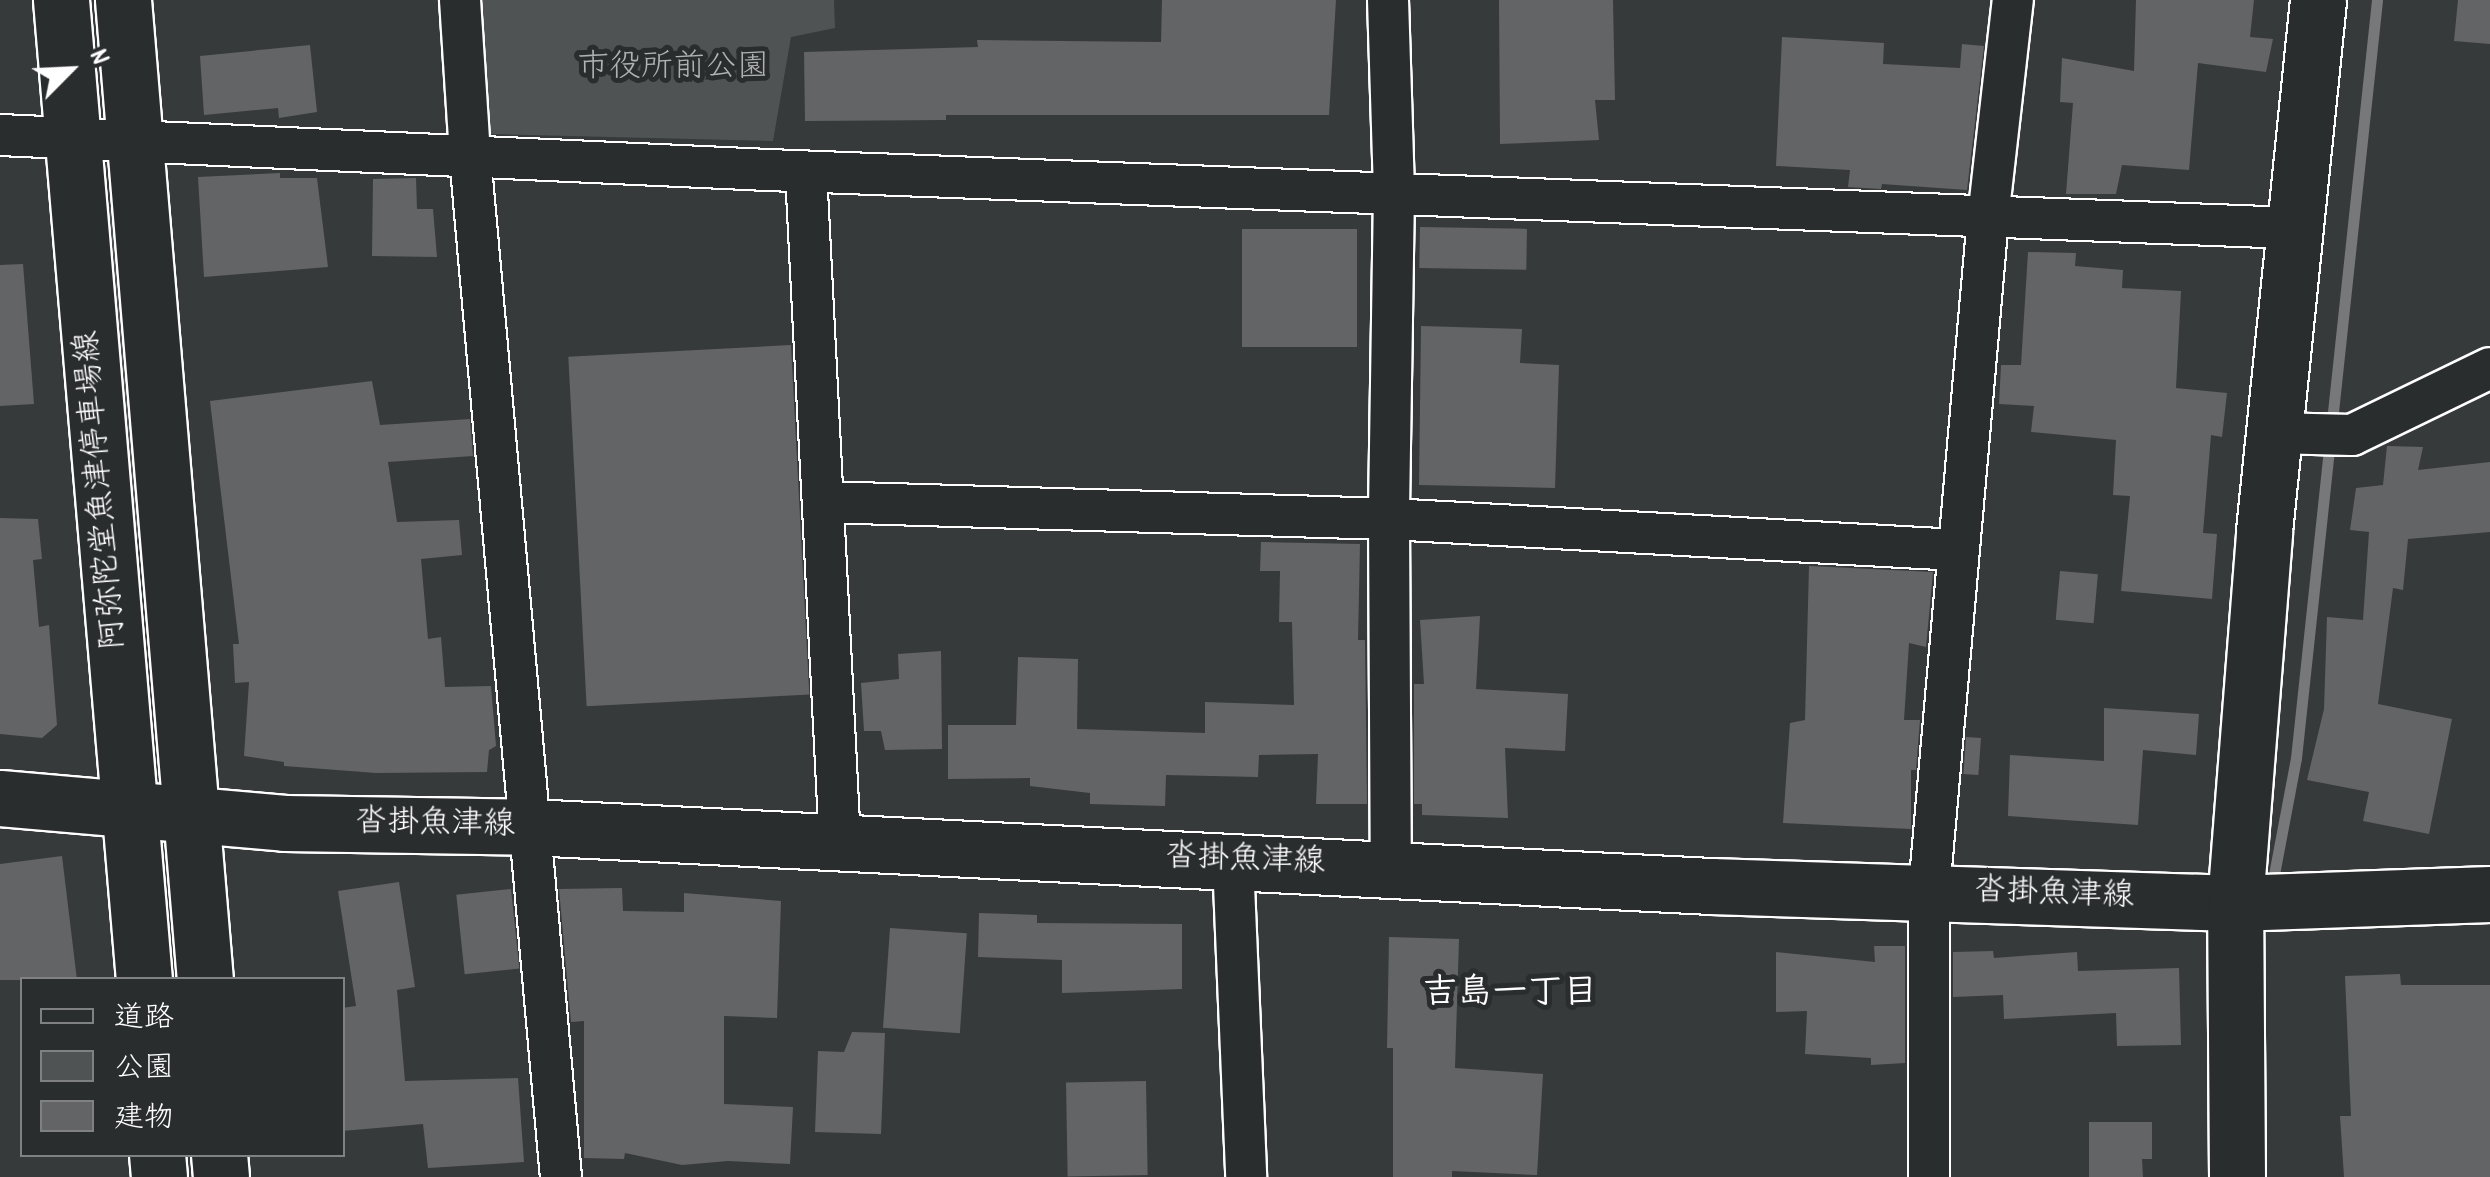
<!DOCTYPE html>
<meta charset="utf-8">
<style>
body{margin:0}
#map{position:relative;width:2490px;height:1177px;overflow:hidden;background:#373a3b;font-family:Dekko,"Klee One",sans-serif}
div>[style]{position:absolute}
.green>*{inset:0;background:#505354}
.stream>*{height:11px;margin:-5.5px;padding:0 5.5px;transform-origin:5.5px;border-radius:5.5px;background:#767879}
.building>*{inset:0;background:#636465;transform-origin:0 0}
.roads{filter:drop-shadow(2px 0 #fff) drop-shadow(-2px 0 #fff) drop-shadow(0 2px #fff) drop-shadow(0 -2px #fff)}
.street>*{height:40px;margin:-20px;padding:0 20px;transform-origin:20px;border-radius:20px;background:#2a2d2e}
.secondary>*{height:55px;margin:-27.5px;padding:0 27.5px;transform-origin:27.5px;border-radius:27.5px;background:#2a2d2e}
span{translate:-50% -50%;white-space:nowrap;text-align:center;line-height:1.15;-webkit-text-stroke:10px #2a2d2e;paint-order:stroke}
.park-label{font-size:32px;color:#b0b2b2}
.street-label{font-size:32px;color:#fff}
.neighbourhood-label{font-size:35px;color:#fff;font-weight:700}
.legend{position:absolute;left:20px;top:977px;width:325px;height:180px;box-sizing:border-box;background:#2a2d2e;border:2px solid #7f8182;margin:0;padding:12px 18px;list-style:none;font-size:30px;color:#fff}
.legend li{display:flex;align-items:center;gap:20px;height:50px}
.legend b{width:50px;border:2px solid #7f8182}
.north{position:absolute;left:20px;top:20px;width:100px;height:100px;-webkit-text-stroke:8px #2a2d2e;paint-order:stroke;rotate:66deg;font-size:28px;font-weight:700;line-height:40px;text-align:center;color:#fff}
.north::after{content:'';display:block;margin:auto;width:35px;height:45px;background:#fff;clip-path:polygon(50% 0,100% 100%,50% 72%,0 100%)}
</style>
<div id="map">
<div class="green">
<div style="clip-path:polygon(481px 0,834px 0,835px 28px,791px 37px,773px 141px,489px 134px)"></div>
<div style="clip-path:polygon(119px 206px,145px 515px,133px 555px,96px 208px)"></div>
</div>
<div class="stream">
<div style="left:2272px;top:885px;width:129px;rotate:-79.3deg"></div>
<div style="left:2296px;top:758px;width:762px;rotate:-83.9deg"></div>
</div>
<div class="building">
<div style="clip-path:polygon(1162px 0,1336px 0,1329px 115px,946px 115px,946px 120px,805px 121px,804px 52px,978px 47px,977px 40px,1161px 42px)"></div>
<div style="clip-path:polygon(1499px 0,1613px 0,1615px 100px,1595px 100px,1599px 140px,1500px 144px)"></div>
<div style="clip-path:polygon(2136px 0,2254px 0,2250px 37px,2273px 39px,2266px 72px,2198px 63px,2189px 170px,2122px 165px,2116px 194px,2066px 194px,2073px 103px,2060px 102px,2062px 58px,2134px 71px)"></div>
<div style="clip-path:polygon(2458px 0,2490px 0,2490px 44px,2454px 41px)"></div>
<div style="clip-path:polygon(1782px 37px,1884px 43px,1883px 64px,1960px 68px,1962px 44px,1984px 46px,1967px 190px,1882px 184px,1881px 189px,1848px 187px,1850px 170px,1776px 166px)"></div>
<div style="clip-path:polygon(310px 45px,317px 112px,279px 118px,278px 108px,204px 115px,200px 56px)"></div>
<div style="clip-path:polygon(280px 173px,280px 178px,317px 178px,328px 267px,204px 277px,198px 177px)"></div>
<div style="clip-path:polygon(416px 178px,417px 209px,433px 209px,437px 257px,372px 256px,373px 179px)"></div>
<div style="left:1420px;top:227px;width:107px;height:41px;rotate:1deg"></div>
<div style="left:1242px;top:229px;width:115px;height:118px"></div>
<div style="clip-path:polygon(2028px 252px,2076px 253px,2075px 266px,2123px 270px,2122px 288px,2181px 291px,2176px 388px,2227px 393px,2222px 437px,2211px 435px,2203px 533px,2217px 534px,2212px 599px,2121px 591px,2130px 496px,2113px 495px,2116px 440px,2031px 432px,2034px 406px,1999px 404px,2001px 365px,2021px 365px)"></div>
<div style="clip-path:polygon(23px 264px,34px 404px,0 406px,0 265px)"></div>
<div style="clip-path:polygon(1421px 326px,1522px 329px,1520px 363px,1559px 365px,1555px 488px,1419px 485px)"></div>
<div style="left:791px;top:345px;width:350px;height:223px;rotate:87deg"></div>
<div style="clip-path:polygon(372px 381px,380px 425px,470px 419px,473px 456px,388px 462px,397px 522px,459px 520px,462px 555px,421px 559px,428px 639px,441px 637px,445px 687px,491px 686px,496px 746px,489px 750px,487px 772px,376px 773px,284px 766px,284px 762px,244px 756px,249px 682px,235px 683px,233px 644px,239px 644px,210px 401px)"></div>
<div style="clip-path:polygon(2387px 446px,2423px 447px,2418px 470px,2490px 462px,2490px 532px,2408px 539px,2403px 590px,2393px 588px,2378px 704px,2452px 719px,2429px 834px,2363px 821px,2369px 792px,2307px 780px,2324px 709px,2327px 617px,2363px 620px,2369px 532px,2350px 530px,2356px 488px,2383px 485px)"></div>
<div style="clip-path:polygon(0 518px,38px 519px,42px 559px,33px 560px,39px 627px,49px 625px,57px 725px,42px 738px,0 734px)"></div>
<div style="clip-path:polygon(1261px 542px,1360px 544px,1358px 640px,1365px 640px,1367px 804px,1316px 804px,1318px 754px,1259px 755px,1258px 777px,1166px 775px,1165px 806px,1090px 804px,1090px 793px,1030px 786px,1030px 778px,948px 779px,948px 725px,1016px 725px,1018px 657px,1078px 659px,1077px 729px,1205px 733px,1205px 702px,1294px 705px,1292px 622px,1279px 622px,1280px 571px,1260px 571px)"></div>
<div style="clip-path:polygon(1809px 566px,1933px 572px,1926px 647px,1909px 643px,1904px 720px,1920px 720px,1916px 770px,1911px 770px,1911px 829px,1783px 823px,1790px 723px,1805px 720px)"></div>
<div style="left:2060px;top:571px;width:38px;height:49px;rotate:5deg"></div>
<div style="clip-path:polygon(1480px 616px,1476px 689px,1568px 694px,1565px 751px,1505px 748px,1508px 818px,1422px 815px,1422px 804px,1414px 804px,1414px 684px,1424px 684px,1420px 620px)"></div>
<div style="clip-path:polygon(941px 651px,942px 749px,885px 750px,881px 731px,864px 731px,861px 683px,899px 679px,898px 654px)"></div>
<div style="clip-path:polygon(2104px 708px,2199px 714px,2196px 755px,2143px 750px,2138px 825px,2008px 816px,2010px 755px,2104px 761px)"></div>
<div style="left:1966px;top:737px;width:15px;height:37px;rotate:4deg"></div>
<div style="clip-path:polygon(62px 856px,77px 980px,0 980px,0 864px)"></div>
<div style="clip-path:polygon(399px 882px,415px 987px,397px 990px,405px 1081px,518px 1078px,524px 1162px,428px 1168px,423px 1124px,342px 1131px,342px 1008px,356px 1006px,338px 891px)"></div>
<div style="clip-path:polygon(622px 888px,623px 911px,684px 912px,684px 893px,781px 901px,777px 1018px,724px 1016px,724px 1104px,793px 1107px,790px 1164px,728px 1161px,682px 1165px,625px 1153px,624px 1159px,584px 1158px,584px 1021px,571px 1022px,559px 889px)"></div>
<div style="left:511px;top:889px;width:80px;height:55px;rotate:84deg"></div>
<div style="clip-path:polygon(979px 913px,1037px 915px,1037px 923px,1182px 924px,1182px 989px,1062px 993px,1062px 960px,978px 957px)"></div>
<div style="left:890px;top:928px;width:77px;height:100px;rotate:4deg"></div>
<div style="clip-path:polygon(1389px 937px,1459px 939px,1455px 1068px,1543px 1074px,1537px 1175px,1452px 1171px,1452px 1177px,1393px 1177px,1393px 1048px,1387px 1048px)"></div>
<div style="clip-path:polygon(1874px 946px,1905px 946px,1905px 1063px,1871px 1065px,1871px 1058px,1805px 1054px,1807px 1011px,1776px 1012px,1776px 952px,1875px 962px)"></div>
<div style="clip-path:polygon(1993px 951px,1994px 958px,2077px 952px,2078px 971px,2179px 968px,2181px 1045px,2117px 1046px,2116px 1013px,2004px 1019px,2003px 995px,1953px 997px,1953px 952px)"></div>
<div style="clip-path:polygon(2400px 974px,2401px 985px,2490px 985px,2490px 1177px,2344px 1177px,2340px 1116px,2351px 1116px,2345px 976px)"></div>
<div style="clip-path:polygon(852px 1032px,885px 1033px,881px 1134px,815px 1132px,818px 1051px,844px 1052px)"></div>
<div style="left:1146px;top:1081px;width:94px;height:80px;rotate:89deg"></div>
<div style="clip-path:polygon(2089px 1122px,2152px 1122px,2152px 1159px,2142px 1159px,2143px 1177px,2089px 1177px)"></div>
</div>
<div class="roads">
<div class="street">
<div style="left:460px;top:0;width:156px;rotate:86.3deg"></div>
<div style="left:470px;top:156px;width:1025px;rotate:84.91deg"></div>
<div style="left:1388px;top:0;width:192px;rotate:88.2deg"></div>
<div style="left:1394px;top:192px;width:327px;rotate:90.9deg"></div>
<div style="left:1389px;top:519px;width:349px;rotate:89.7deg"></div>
<div style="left:0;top:135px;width:769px;rotate:2.61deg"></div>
<div style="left:768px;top:170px;width:1527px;rotate:2.18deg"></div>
<div style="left:806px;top:172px;width:673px;rotate:87.1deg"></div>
<div style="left:2273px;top:433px;width:79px;rotate:1.5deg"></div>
<div style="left:2352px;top:435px;width:153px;rotate:-25.9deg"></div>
<div style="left:823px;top:502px;width:566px;rotate:1.72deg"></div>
<div style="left:1389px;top:519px;width:570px;rotate:3.12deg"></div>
<div style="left:1233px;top:861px;width:316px;rotate:87.6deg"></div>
<div style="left:1929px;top:1177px;width:286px;rotate:-90deg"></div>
<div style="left:1929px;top:891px;width:676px;rotate:-84.99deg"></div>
<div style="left:1988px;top:218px;width:219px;rotate:-83.5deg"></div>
</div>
<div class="secondary">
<div style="left:61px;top:0;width:984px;rotate:85.16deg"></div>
<div style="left:123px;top:0;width:983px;rotate:85.22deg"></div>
<div style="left:0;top:798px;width:286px;rotate:5deg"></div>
<div style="left:285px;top:823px;width:245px;rotate:0.9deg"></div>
<div style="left:530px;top:827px;width:1182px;rotate:2.86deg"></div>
<div style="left:1711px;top:886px;width:524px;rotate:1.86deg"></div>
<div style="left:2235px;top:903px;width:255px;rotate:-2deg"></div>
<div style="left:157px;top:1154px;width:23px;rotate:85deg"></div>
<div style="left:219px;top:1154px;width:23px;rotate:85deg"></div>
<div style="left:2237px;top:1177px;width:274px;rotate:-90.4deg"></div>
<div style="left:2235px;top:903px;width:373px;rotate:-85.5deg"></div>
<div style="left:2264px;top:531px;width:534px;rotate:-84.19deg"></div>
</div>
</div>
<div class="park-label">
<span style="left:673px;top:69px">市役所前公園</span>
</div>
<div class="street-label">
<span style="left:103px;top:490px;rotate:-95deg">阿弥陀堂魚津停車場線</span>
<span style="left:435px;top:826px;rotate:1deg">沓掛魚津線</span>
<span style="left:1245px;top:862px;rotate:2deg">沓掛魚津線</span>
<span style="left:2054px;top:896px;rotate:2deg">沓掛魚津線</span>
</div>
<div class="neighbourhood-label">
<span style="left:1510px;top:995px">吉島一丁目</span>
</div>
<ul class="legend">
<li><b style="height:12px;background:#2a2d2e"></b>道路</li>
<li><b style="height:28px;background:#505354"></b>公園</li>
<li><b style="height:28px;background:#636465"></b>建物</li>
</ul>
<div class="north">N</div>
</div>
